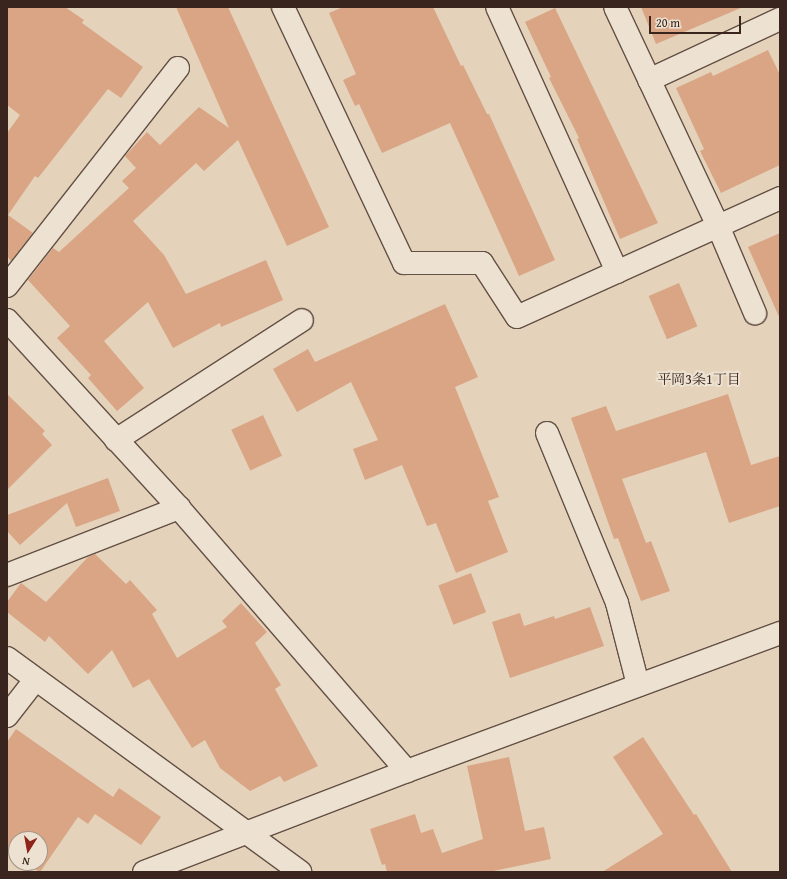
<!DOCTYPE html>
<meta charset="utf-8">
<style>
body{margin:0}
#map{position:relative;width:787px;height:879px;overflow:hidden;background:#e4d3ba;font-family:"Gentium Book Plus","Noto Serif JP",serif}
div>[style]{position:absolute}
.building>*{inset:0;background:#d9a585;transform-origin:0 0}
.roads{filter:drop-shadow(1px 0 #645045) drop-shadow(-1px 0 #645045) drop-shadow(0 1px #645045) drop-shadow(0 -1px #645045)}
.minor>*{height:22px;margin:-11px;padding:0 11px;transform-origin:11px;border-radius:11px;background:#ede2d2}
span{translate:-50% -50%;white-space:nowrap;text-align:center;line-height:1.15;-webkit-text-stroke:4px #ede2d2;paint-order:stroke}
.neighbourhood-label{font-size:14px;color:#39251e}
.frame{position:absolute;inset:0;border:8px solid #39251e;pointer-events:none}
.north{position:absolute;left:8px;top:831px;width:40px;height:40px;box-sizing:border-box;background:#ede2d2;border:1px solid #a5968a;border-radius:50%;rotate:191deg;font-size:11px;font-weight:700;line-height:16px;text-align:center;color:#39251e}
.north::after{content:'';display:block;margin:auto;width:14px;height:18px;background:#8f2418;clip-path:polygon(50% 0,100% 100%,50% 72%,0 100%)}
.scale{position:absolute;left:649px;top:16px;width:92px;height:18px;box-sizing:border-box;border:2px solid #39251e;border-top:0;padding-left:5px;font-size:12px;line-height:14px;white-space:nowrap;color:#39251e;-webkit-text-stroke:3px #ede2d2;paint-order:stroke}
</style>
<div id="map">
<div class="building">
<div style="clip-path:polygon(7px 7px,65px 7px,84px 20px,82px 23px,143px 67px,121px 98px,108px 89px,38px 178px,35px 176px,8px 215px,33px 233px,11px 261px,7px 256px,7px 133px,20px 115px,7px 105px)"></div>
<div style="clip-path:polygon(176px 7px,228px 7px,329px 227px,287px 246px,238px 140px,204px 171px,196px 163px,133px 221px,164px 255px,186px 294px,266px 260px,283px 300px,221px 327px,220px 323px,173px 348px,148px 302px,104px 341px,144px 388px,117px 411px,88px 378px,91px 375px,57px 338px,70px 326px,28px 280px,53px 248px,59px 252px,129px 188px,122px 181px,136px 168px,125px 156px,147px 132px,160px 145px,199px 107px,229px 128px)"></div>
<div style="clip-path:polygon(343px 7px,433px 7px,461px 66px,463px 65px,487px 114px,489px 114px,555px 260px,519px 276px,450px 123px,382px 153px,359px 104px,355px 106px,343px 80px,356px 74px,329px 13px)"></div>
<div style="clip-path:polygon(641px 7px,743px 7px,656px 44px)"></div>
<div style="clip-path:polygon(555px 8px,658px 223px,620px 239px,577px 139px,579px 138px,549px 78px,551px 77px,525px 22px)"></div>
<div style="clip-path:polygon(768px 50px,780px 75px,780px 165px,721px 193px,700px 151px,704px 149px,676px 88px,711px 72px,713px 76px)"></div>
<div style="clip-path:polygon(780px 233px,780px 319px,748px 247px)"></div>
<div style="left:679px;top:283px;width:47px;height:33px;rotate:67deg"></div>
<div style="clip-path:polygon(445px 304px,478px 377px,455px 387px,499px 497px,488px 501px,508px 552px,456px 573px,436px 523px,427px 526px,402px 465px,365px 480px,353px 449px,378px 440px,351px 382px,297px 412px,273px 369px,308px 349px,315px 362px)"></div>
<div style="clip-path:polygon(7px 394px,45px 431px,42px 434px,52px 445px,7px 490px)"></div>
<div style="clip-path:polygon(728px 394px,751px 465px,780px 456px,780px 506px,729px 523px,706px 452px,622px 479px,646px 543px,651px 541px,670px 591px,641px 601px,618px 538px,614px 539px,571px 418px,606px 406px,616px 431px)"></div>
<div style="left:263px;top:415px;width:45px;height:35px;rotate:65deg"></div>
<div style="clip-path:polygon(108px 478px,120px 511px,76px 527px,67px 503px,20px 545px,7px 531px,7px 515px)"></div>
<div style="clip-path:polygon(95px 554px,126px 584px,130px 580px,157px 610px,152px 614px,177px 658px,227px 627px,222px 621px,241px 603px,267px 632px,255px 643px,281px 685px,275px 689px,318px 766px,284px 782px,280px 776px,250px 791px,220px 768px,205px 740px,192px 748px,149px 679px,133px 688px,112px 650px,88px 674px,49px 636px,45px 642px,7px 612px,7px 602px,21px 583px,46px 602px,88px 557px)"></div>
<div style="left:471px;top:573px;width:42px;height:35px;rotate:69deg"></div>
<div style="clip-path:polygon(590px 607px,604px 646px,510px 678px,492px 622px,520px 613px,524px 626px,554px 616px,555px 619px)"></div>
<div style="clip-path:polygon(16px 729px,113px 797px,119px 788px,161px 817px,141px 845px,95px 814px,88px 824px,78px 817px,40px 872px,24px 863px,40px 863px,40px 839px,16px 839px,16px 857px,7px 851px,7px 742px)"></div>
<div style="clip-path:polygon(643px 737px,694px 815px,696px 814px,732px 872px,602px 872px,663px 834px,613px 757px)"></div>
<div style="clip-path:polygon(509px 757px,525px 831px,544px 827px,551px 859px,489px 872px,387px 872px,385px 864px,382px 865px,370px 829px,415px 814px,421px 833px,433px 829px,442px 853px,483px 839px,467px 766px)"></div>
</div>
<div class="roads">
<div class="minor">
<div style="left:283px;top:7px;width:283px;rotate:64.7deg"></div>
<div style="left:404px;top:263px;width:78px"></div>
<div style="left:482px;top:263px;width:64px;rotate:57.1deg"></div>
<div style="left:517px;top:317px;width:289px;rotate:-24.3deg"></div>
<div style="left:497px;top:7px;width:291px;rotate:65.6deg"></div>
<div style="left:615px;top:7px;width:242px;rotate:64.8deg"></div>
<div style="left:718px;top:226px;width:95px;rotate:67deg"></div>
<div style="left:649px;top:80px;width:145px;rotate:-25deg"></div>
<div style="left:7px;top:286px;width:277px;rotate:-51.9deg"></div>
<div style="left:7px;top:320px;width:255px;rotate:47.5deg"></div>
<div style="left:179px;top:508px;width:348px;rotate:49.1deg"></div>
<div style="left:547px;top:433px;width:184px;rotate:67.6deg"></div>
<div style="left:617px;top:603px;width:85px;rotate:75.6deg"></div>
<div style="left:116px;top:440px;width:221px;rotate:-32.8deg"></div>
<div style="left:7px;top:575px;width:185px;rotate:-21.3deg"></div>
<div style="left:7px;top:658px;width:363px;rotate:36.1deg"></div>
<div style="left:7px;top:716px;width:46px;rotate:-52.1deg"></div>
<div style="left:144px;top:872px;width:282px;rotate:-21deg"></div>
<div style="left:407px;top:771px;width:398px;rotate:-20.3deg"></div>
</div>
</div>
<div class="neighbourhood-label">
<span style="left:699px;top:379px">平岡3条1丁目</span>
</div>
<div class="frame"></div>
<div class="north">N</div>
<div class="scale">20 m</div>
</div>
